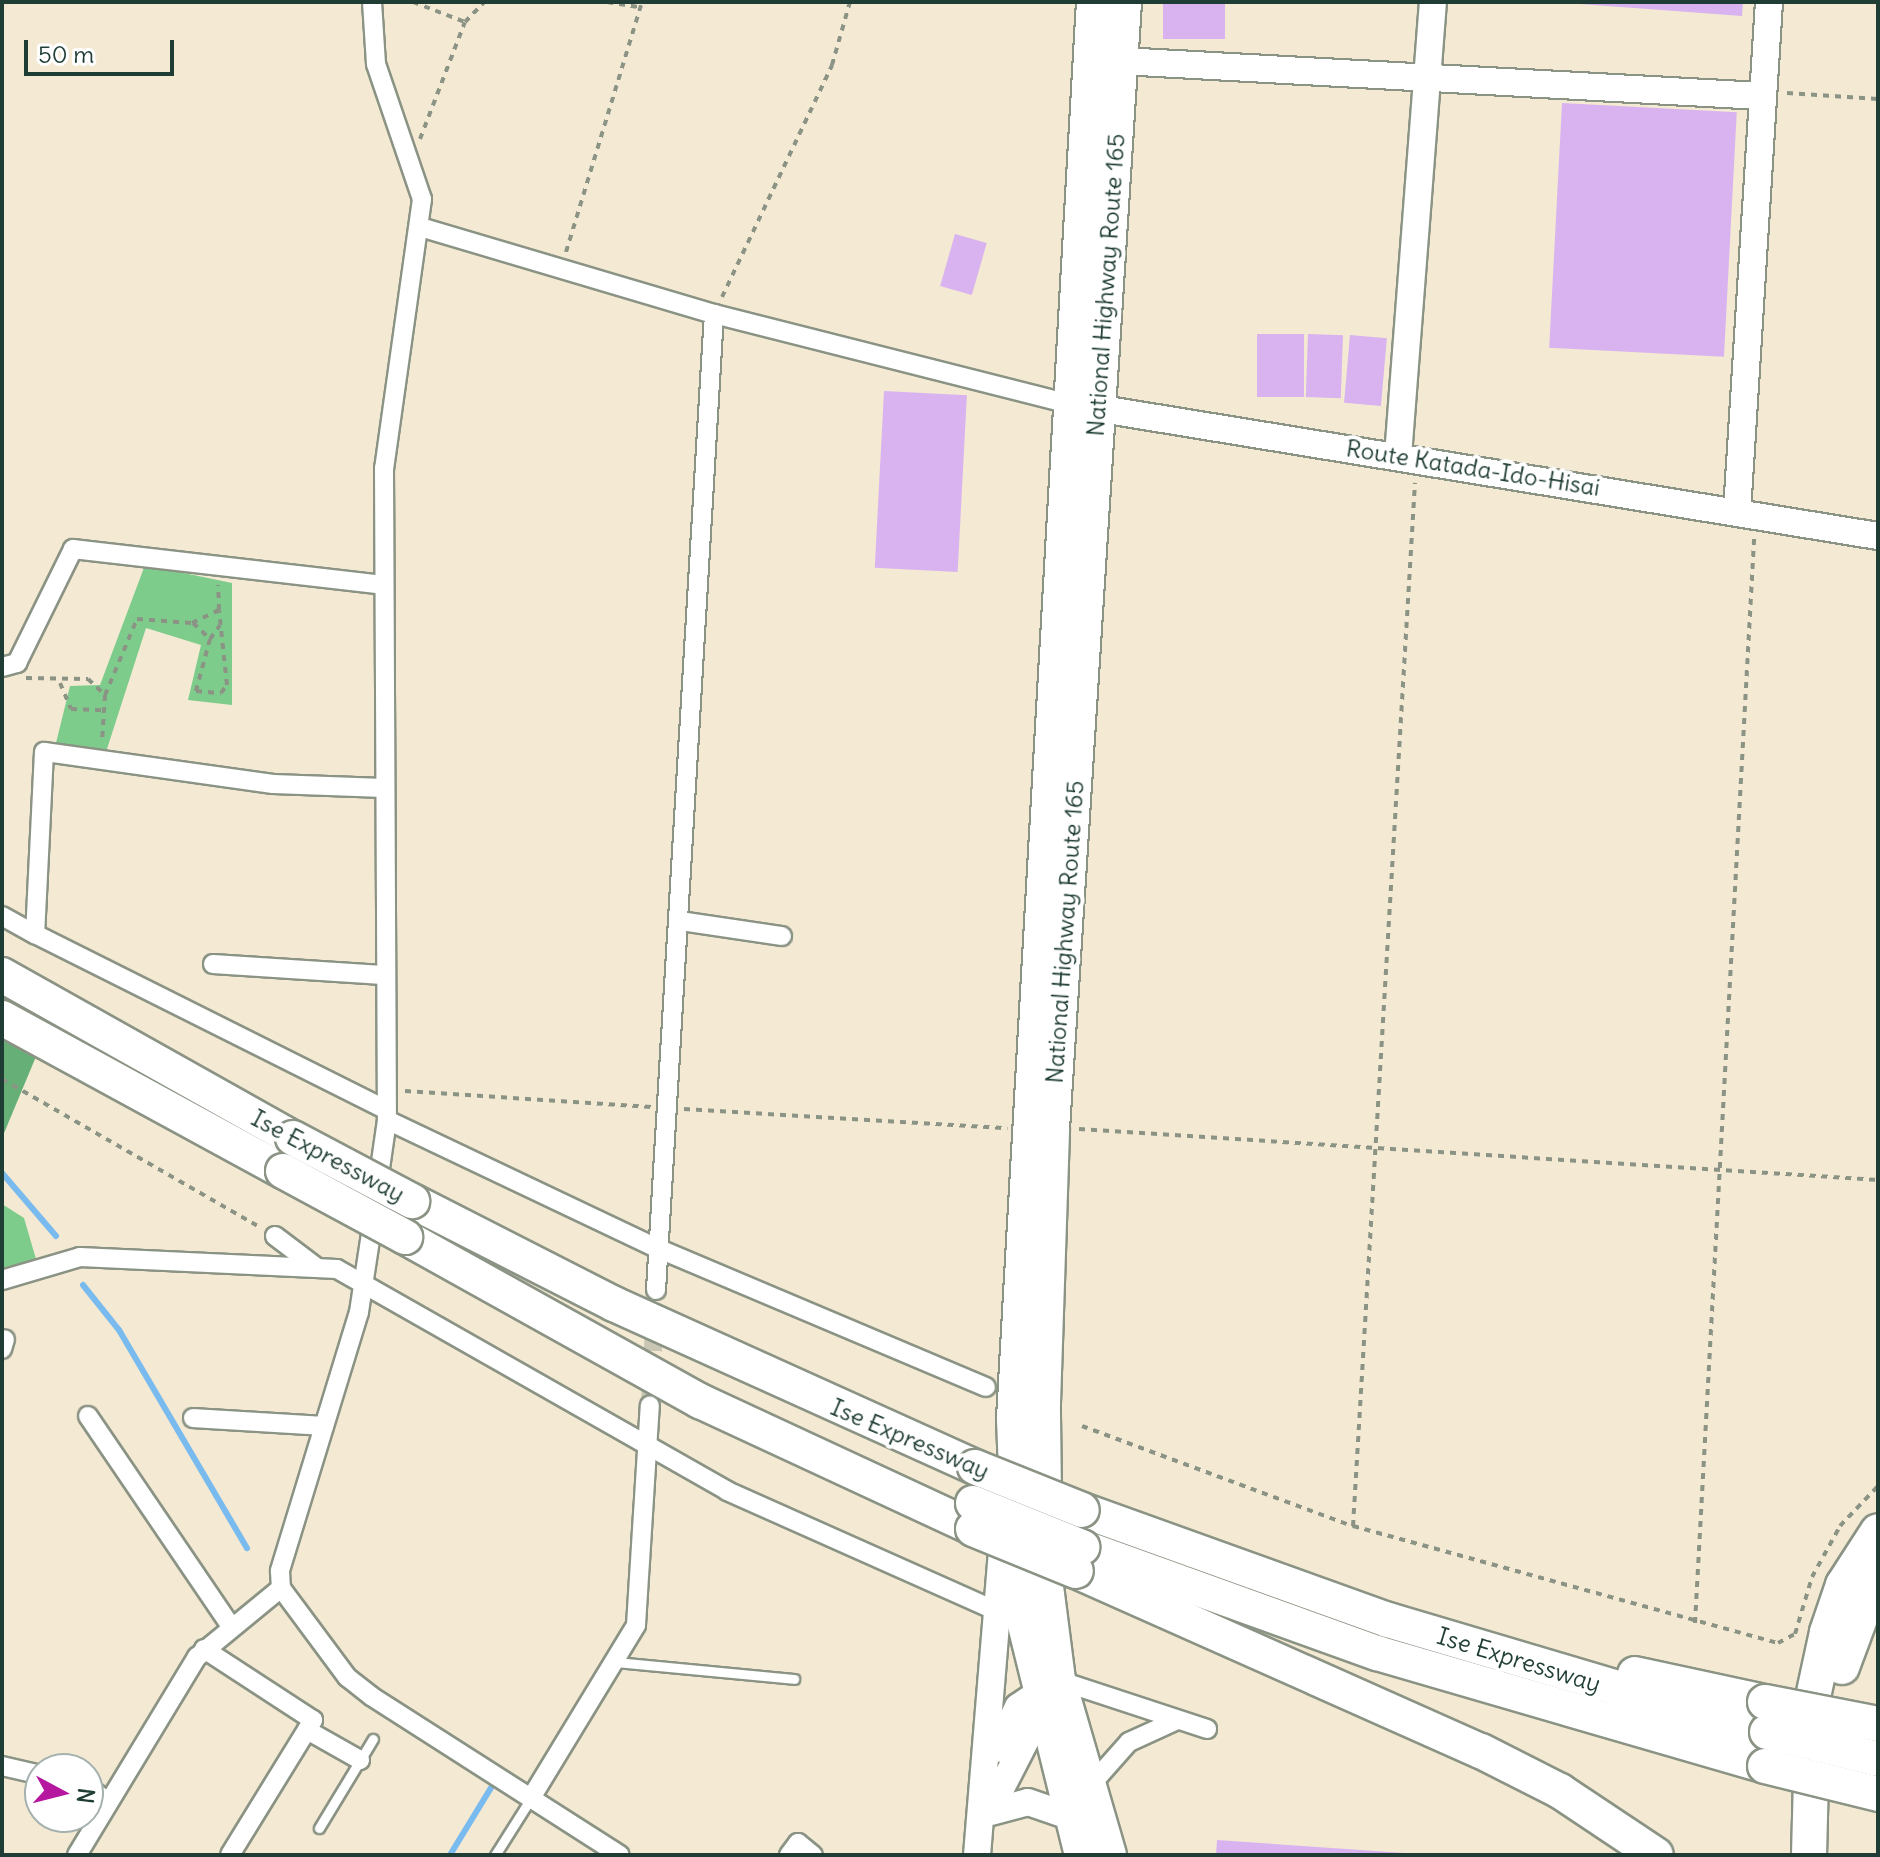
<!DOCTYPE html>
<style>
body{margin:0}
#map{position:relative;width:1880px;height:1857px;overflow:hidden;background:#f4e9d3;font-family:Delius,sans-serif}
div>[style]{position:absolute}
.green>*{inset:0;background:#7dcc8c}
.forest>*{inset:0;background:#66b078}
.stream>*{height:6px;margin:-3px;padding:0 3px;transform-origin:3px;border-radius:3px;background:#79bbee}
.building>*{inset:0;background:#d8b3f0;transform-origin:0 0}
.street-tunnel>*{height:18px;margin-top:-9px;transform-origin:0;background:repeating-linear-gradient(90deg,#c9c7b3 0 18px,transparent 0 27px)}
.path>*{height:4px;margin-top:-2px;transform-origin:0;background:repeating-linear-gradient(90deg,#8a9384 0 6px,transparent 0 12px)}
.roads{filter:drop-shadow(2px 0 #8a9384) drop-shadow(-2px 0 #8a9384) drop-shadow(0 2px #8a9384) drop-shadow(0 -2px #8a9384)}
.lane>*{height:9px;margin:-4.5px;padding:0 4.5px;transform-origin:4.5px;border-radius:4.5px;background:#fff}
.street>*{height:18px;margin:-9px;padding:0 9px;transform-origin:9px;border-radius:9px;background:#fff}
.secondary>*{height:26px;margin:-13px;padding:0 13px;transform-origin:13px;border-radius:13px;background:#fff}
.highway>*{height:34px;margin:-17px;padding:0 17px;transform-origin:17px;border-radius:17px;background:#fff}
.bridges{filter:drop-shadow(2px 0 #8a9384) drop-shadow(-2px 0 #8a9384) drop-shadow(0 2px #8a9384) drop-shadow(0 -2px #8a9384)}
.highway-bridge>*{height:34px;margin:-17px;padding:0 17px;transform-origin:17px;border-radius:17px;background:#fff}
span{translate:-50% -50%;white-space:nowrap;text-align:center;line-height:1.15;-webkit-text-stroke:8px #fff;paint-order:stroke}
.street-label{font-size:24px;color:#1f3d34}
.frame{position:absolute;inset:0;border:4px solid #1f3d34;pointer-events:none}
.north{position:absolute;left:24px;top:1753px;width:80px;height:80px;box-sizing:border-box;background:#fff;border:2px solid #a5b1ae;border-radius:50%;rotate:97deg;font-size:22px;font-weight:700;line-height:32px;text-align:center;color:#1f3d34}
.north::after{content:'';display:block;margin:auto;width:28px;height:36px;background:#b5179e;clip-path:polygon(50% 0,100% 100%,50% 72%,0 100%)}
.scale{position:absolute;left:24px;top:40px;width:150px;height:36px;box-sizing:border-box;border:4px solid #1f3d34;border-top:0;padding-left:10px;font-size:24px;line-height:28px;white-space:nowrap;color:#1f3d34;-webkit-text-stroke:6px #fff;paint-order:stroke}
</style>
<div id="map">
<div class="green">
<div style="clip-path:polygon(145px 565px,232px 583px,232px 705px,188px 700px,201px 645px,146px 628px,106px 752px,56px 743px,70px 686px,100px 685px)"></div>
<div style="clip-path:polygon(2px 1204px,24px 1218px,36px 1259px,2px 1270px)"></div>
</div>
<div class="forest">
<div style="clip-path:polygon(2px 1026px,40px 1047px,2px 1138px)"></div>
</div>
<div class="stream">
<div style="left:2px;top:1173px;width:83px;rotate:49.4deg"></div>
<div style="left:83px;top:1285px;width:58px;rotate:51.3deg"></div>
<div style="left:119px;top:1330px;width:253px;rotate:59.6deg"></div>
<div style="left:450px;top:1855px;width:84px;rotate:-58.6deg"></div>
</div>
<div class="building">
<div style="left:1163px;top:2px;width:62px;height:37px"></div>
<div style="clip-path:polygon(1553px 2px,1743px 2px,1742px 16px)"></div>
<div style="left:1562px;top:103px;width:175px;height:245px;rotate:3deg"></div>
<div style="left:955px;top:234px;width:33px;height:54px;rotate:16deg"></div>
<div style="left:1257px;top:334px;width:47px;height:63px"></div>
<div style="left:1308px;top:334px;width:35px;height:63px;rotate:2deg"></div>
<div style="left:1350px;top:335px;width:37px;height:68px;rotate:5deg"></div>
<div style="left:884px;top:391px;width:83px;height:177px;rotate:3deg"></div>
<div style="clip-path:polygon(1217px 1840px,1404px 1853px,1403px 1855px,1216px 1855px)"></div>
</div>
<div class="street-tunnel">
<div style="left:650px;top:1405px;width:115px;rotate:-87deg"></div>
</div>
<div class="path">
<div style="left:413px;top:2px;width:56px;rotate:21deg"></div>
<div style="left:465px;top:22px;width:28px;rotate:-46deg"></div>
<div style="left:607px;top:2px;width:33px;rotate:9deg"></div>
<div style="left:1787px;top:93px;width:91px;rotate:3.8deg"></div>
<div style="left:420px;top:139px;width:125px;rotate:-69deg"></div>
<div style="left:566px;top:252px;width:261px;rotate:-73.1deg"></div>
<div style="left:722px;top:297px;width:257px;rotate:-64.6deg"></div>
<div style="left:832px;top:65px;width:66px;rotate:-74.1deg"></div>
<div style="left:193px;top:623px;width:23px;rotate:43deg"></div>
<div style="left:210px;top:639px;width:54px;rotate:105.1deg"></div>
<div style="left:196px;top:691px;width:25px;rotate:5deg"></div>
<div style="left:221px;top:693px;width:10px;rotate:-53deg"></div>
<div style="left:227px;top:685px;width:75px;rotate:-96.1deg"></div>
<div style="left:210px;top:639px;width:17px;rotate:-54deg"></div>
<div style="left:26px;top:678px;width:62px;rotate:0.9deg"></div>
<div style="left:88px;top:679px;width:23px;rotate:43deg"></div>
<div style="left:105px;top:695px;width:46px;rotate:93.7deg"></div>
<div style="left:60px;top:683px;width:28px;rotate:67deg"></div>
<div style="left:71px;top:709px;width:33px;rotate:2deg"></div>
<div style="left:105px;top:695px;width:82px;rotate:-67.2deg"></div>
<div style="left:137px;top:619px;width:55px;rotate:4.2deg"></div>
<div style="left:192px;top:623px;width:30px;rotate:-26deg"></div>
<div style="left:219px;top:610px;width:25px;rotate:-92deg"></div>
<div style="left:2px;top:1079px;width:297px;rotate:29.9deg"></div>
<div style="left:405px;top:1091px;width:247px;rotate:3.7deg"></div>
<div style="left:684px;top:1109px;width:324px;rotate:3.4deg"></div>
<div style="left:1079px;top:1129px;width:801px;rotate:3.65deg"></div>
<div style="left:1082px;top:1426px;width:289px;rotate:20.3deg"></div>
<div style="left:1353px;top:1526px;width:441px;rotate:15.4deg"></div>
<div style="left:1778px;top:1643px;width:19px;rotate:-28deg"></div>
<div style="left:1795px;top:1634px;width:59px;rotate:-73.4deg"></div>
<div style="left:1812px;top:1577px;width:58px;rotate:-61.2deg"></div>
<div style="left:1840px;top:1526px;width:55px;rotate:-46.5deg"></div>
<div style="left:1353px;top:1526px;width:1045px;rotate:-86.6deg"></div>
<div style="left:1695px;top:1623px;width:1086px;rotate:-86.88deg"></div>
</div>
<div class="roads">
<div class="lane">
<div style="left:615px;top:1662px;width:180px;rotate:5.4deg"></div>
<div style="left:319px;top:1828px;width:104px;rotate:-58.8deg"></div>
<div style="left:495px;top:1855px;width:67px;rotate:-57.7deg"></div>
</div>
<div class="street">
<div style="left:372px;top:2px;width:62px;rotate:86.3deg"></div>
<div style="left:376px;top:64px;width:143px;rotate:71.2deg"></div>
<div style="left:422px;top:199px;width:272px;rotate:98deg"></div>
<div style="left:384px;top:468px;width:652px;rotate:89.74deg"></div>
<div style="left:387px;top:1120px;width:70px;rotate:98.2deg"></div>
<div style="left:420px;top:227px;width:307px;rotate:16.5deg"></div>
<div style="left:714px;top:314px;width:364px;rotate:14.2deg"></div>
<div style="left:2px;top:667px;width:16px;rotate:-15deg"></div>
<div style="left:17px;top:663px;width:127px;rotate:-63.8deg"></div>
<div style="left:73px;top:549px;width:312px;rotate:6.6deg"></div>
<div style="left:384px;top:788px;width:111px;rotate:-177.9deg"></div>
<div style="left:273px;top:784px;width:231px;rotate:-172deg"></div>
<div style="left:44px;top:752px;width:182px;rotate:92.8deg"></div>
<div style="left:35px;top:934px;width:391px;rotate:26.6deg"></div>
<div style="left:2px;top:916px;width:38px;rotate:29deg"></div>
<div style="left:680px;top:921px;width:103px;rotate:8.4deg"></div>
<div style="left:213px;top:964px;width:170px;rotate:3.7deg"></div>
<div style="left:387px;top:1120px;width:299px;rotate:25.4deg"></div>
<div style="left:657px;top:1248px;width:357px;rotate:22.9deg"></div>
<div style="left:374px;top:1214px;width:99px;rotate:98.7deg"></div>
<div style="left:359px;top:1312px;width:271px;rotate:107deg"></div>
<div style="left:280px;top:1571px;width:17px;rotate:87deg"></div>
<div style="left:281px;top:1588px;width:111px;rotate:53.4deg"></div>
<div style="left:347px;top:1677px;width:31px;rotate:38deg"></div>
<div style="left:371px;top:1696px;width:295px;rotate:32.6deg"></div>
<div style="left:275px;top:1236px;width:51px;rotate:37.1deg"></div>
<div style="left:2px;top:1280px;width:81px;rotate:-16.4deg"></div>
<div style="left:80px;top:1257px;width:257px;rotate:2.7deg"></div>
<div style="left:337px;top:1269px;width:449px;rotate:29.6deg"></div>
<div style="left:727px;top:1491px;width:295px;rotate:24deg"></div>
<div style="left:656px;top:1290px;width:978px;rotate:-86.6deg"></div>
<div style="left:2px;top:1349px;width:10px;rotate:-73deg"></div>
<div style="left:88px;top:1416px;width:253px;rotate:55.8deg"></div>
<div style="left:193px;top:1418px;width:131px;rotate:3.5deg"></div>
<div style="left:204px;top:1649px;width:130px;rotate:33.1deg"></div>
<div style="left:313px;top:1720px;width:158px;rotate:121.6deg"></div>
<div style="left:1058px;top:1680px;width:157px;rotate:18.2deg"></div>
<div style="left:307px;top:1730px;width:61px;rotate:29.5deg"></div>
<div style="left:2px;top:1766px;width:39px;rotate:13deg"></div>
<div style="left:88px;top:1787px;width:25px;rotate:37deg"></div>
<div style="left:1089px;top:1787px;width:60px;rotate:-48.4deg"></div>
<div style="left:1129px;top:1742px;width:51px;rotate:-24.5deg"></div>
<div style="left:531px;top:1798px;width:202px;rotate:-58.7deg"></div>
<div style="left:636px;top:1625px;width:220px;rotate:-86.4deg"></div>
<div style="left:77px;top:1855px;width:232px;rotate:-58.8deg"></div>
<div style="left:197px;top:1657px;width:109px;rotate:-39.4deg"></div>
<div style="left:789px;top:1855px;width:15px;rotate:-53deg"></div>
<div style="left:798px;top:1843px;width:19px;rotate:39deg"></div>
</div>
<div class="secondary">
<div style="left:1121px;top:61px;width:642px;rotate:3.13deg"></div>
<div style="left:1083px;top:406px;width:806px;rotate:9.29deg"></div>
<div style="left:1398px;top:456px;width:455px;rotate:-85.6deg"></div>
<div style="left:1737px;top:512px;width:511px;rotate:-86.41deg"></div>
<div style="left:997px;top:1749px;width:47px;rotate:-63.4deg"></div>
<div style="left:1018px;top:1707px;width:41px;rotate:-34.1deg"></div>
<div style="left:995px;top:1800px;width:120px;rotate:-62.8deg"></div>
<div style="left:991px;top:1812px;width:38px;rotate:-15deg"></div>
<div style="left:1028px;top:1802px;width:43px;rotate:18.9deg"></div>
<div style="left:977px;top:1855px;width:332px;rotate:-85.3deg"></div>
</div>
<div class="highway">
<div style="left:2px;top:975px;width:334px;rotate:29.3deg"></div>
<div style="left:2px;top:1018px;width:320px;rotate:28.6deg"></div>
<div style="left:412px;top:1201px;width:227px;rotate:27deg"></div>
<div style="left:614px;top:1304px;width:396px;rotate:24.3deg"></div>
<div style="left:405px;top:1237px;width:338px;rotate:29.1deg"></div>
<div style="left:700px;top:1401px;width:301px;rotate:24.9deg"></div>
<div style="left:1082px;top:1510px;width:325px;rotate:19.8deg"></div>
<div style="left:1388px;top:1620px;width:395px;rotate:16.5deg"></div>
<div style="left:1082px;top:1547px;width:313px;rotate:19.8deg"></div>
<div style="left:1377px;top:1653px;width:404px;rotate:16.2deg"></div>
<div style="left:1076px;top:1571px;width:443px;rotate:24deg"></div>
<div style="left:1481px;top:1751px;width:89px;rotate:26.9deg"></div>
<div style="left:1560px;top:1791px;width:115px;rotate:33.7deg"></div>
<div style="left:1842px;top:1667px;width:103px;rotate:-69.6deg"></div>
<div style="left:1635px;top:1674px;width:133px;rotate:12.2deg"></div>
<div style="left:1082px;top:1855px;width:253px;rotate:-103.9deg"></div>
<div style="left:1021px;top:1609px;width:190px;rotate:-92.1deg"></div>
<div style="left:1014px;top:1419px;width:1419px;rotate:-86.77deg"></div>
<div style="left:1109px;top:1855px;width:182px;rotate:-106.2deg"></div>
<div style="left:1058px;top:1680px;width:102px;rotate:-97.3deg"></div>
<div style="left:1045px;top:1579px;width:176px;rotate:-90.7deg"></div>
<div style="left:1043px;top:1403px;width:275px;rotate:-88.1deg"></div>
<div style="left:1052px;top:1128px;width:1128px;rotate:-86.34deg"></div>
<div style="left:1809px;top:1855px;width:158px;rotate:-88.5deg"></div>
<div style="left:1813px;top:1697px;width:66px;rotate:-77.8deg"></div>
<div style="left:1827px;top:1632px;width:50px;rotate:-71.2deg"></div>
<div style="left:1843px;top:1585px;width:64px;rotate:-57.1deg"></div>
</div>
</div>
<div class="bridges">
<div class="highway-bridge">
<div style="left:293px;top:1138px;width:135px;rotate:27.9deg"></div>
<div style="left:283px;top:1171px;width:139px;rotate:28.4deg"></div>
<div style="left:975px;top:1467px;width:115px;rotate:21.9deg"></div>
<div style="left:973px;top:1503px;width:118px;rotate:22deg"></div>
<div style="left:973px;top:1529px;width:111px;rotate:22.2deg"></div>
<div style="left:1765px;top:1702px;width:115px;rotate:11deg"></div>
<div style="left:1767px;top:1732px;width:114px;rotate:13.7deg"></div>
<div style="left:1765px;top:1766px;width:116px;rotate:13.9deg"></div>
</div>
</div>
<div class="street-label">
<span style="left:1106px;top:285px;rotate:-86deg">National Highway Route 165</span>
<span style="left:1473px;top:468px;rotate:9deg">Route Katada-Ido-Hisai</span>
<span style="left:1065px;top:932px;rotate:-86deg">National Highway Route 165</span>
<span style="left:328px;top:1156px;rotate:28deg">Ise Expressway</span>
<span style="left:910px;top:1439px;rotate:23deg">Ise Expressway</span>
<span style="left:1519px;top:1660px;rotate:17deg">Ise Expressway</span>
</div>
<div class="frame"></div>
<div class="north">N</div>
<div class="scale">50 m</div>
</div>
